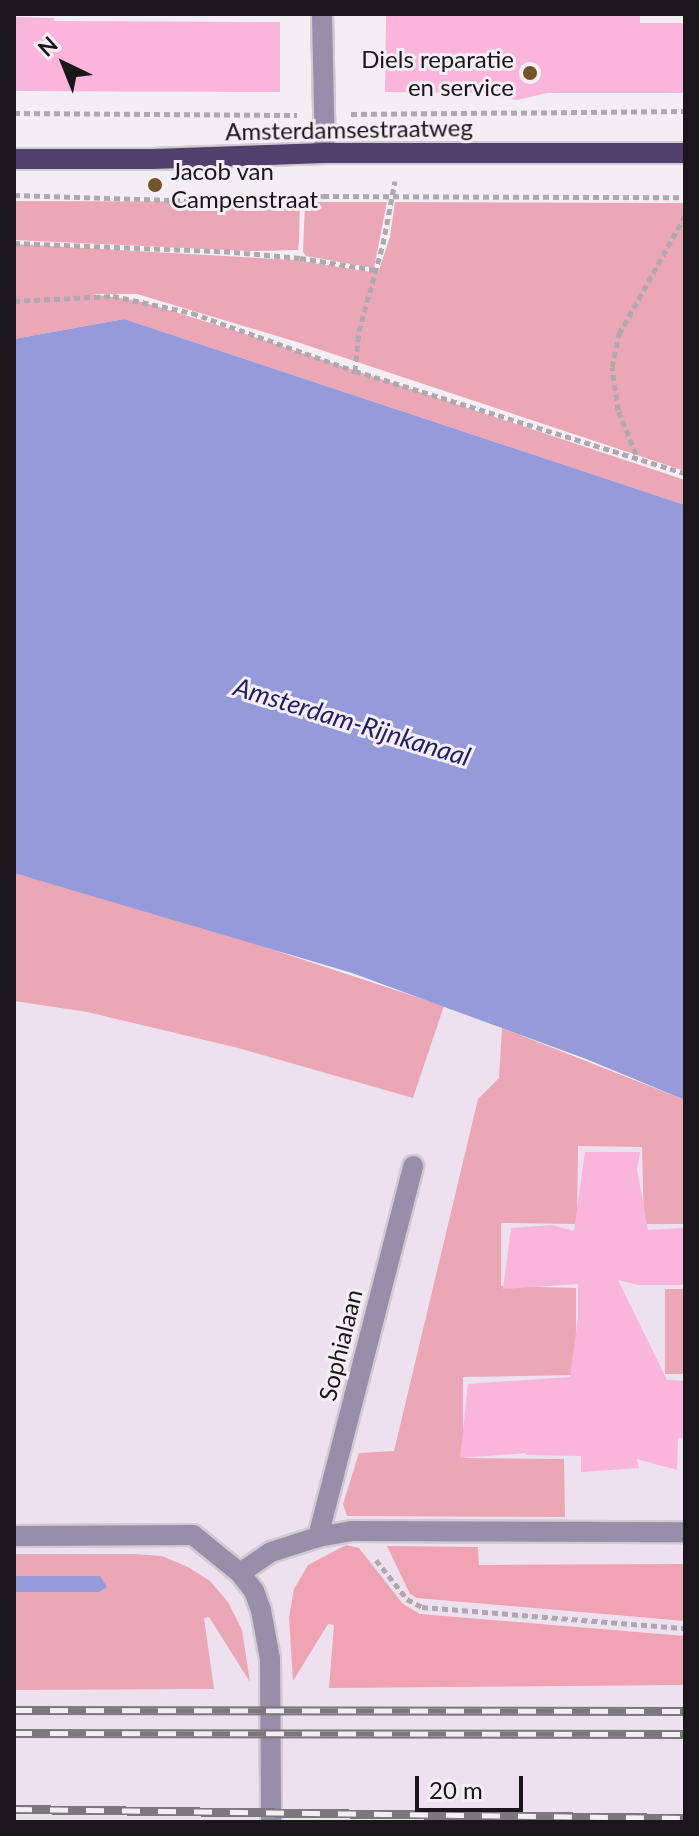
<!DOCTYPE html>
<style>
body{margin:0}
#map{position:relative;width:699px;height:1836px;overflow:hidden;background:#f3edf4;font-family:Lato,sans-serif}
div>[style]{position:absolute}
.built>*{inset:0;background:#ede1ef}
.green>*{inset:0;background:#eba7b5;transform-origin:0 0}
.forest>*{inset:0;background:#f0a3b3}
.water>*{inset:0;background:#959bda}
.building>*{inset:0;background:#f9b5db}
.path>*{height:5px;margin-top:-2.5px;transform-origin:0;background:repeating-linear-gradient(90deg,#aea9ae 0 6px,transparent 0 10px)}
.roads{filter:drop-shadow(2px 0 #d0cbd1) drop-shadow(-2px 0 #d0cbd1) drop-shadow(0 2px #d0cbd1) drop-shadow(0 -2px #d0cbd1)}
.minor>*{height:20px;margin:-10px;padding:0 10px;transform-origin:10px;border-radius:10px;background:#988eaa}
.major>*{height:20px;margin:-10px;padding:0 10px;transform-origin:10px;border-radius:10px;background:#513f6e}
.rail>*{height:9px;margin-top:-4.5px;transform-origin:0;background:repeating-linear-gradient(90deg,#f3edf4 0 18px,#7b777c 0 36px);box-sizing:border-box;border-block:2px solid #7b777c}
.dots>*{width:22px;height:22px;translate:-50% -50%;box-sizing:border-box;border:4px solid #f3edf4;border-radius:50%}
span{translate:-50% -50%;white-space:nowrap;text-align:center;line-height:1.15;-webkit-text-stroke:6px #f3edf4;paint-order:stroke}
.poi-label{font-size:24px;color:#1a171a}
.right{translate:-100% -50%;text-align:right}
.left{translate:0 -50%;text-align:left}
.street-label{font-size:24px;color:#1a171a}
.water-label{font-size:26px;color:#231d65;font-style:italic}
.frame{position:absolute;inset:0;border:16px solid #1a171a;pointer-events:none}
.north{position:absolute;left:24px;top:24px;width:80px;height:80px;-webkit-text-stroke:6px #f3edf4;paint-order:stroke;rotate:317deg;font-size:22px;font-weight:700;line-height:32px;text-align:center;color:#1a171a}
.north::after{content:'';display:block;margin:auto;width:28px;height:36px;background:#1a171a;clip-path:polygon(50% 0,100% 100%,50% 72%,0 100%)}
.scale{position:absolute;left:415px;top:1776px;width:108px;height:36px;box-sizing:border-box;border:4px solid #1a171a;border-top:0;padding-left:10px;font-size:24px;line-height:28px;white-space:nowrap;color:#1a171a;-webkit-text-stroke:6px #f3edf4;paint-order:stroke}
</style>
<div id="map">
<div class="built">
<div style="clip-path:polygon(14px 1001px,87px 1012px,238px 1048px,413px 1098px,444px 1006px,685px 1100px,685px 1822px,14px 1822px)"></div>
</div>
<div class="green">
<div style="clip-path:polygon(14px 201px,300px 202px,299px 242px,298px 250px,249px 251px,14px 240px)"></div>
<div style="clip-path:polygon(305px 202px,387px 202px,374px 268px,306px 256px,303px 252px)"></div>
<div style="clip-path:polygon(395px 202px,685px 203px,685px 471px,297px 342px,137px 294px,92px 294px,139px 301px,233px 330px,685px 480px,685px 505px,124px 319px,14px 339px,14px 244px,294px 260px,378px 273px,390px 237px)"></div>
<div style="clip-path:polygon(14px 873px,177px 918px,444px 1006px,413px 1098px,238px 1048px,87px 1012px,14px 1001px)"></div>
<div style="clip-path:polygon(502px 1028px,685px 1100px,685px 1224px,644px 1224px,642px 1147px,578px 1146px,577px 1224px,501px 1223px,501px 1286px,576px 1288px,576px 1375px,463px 1377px,463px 1458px,564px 1459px,565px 1517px,347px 1516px,343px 1504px,359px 1453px,394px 1451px,478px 1099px,499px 1078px)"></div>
<div style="left:685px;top:1289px;width:85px;height:20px;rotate:90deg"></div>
<div style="clip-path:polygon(14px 1554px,134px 1554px,162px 1556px,188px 1567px,210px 1581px,228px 1602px,242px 1630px,250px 1682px,209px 1617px,204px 1618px,214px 1689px,14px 1690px)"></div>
</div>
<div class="forest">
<div style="clip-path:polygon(346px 1545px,359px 1548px,403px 1604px,420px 1614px,685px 1636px,685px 1685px,329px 1688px,334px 1625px,328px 1624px,293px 1681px,289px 1617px,294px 1589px,308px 1565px)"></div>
<div style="clip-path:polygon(387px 1546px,478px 1547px,479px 1565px,685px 1564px,685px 1621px,417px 1598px,410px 1594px)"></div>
</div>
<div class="water">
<div style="clip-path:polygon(124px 319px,685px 505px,685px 1100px,586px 1059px,352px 973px,14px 873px,14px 339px)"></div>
<div style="clip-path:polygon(14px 1576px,100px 1576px,107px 1587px,99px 1592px,14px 1592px)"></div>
</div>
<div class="building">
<div style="clip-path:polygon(386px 14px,640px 14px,640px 23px,685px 23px,685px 93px,547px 93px,517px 100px,479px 93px,385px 92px)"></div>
<div style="clip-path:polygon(14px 17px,54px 18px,54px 21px,280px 22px,280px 92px,14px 91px)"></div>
<div style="clip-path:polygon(585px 1152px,640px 1152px,637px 1170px,648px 1230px,685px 1228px,685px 1285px,638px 1285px,618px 1280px,667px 1380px,685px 1381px,685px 1438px,678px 1438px,677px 1470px,637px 1459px,639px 1468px,581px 1472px,581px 1456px,525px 1455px,527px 1453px,460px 1458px,468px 1384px,570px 1377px,578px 1317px,578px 1284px,503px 1289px,511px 1228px,552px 1225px,574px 1231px)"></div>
</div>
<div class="path">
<div style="left:14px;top:113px;width:283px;rotate:0.4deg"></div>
<div style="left:351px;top:114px;width:334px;rotate:-0.5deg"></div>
<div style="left:14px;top:195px;width:195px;rotate:1.8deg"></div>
<div style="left:209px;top:201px;width:114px;rotate:-2.5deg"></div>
<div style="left:323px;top:196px;width:362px;rotate:0.2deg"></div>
<div style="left:14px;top:243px;width:220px;rotate:2.3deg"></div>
<div style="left:234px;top:252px;width:66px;rotate:5.2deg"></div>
<div style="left:300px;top:258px;width:77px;rotate:9deg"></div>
<div style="left:14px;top:301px;width:99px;rotate:-2.9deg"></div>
<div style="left:113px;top:296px;width:81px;rotate:12.1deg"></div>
<div style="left:192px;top:313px;width:173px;rotate:19.6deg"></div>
<div style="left:355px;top:371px;width:345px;rotate:17.2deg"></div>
<div style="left:355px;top:371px;width:40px;rotate:-84.3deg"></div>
<div style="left:359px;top:331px;width:90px;rotate:-74.6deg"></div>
<div style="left:383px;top:244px;width:64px;rotate:-79.2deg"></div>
<div style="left:636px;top:454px;width:48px;rotate:-112.2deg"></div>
<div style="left:618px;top:410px;width:43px;rotate:-97.9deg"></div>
<div style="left:612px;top:367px;width:34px;rotate:-78deg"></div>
<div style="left:619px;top:334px;width:135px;rotate:-60.8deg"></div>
<div style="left:376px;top:1560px;width:50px;rotate:51.5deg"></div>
<div style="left:407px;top:1599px;width:17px;rotate:28deg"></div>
<div style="left:422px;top:1607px;width:264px;rotate:4.6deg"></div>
</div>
<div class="roads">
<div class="minor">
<div style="left:322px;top:14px;width:139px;rotate:88.8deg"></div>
<div style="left:14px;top:1536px;width:179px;rotate:-0.3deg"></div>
<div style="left:193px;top:1535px;width:60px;rotate:39deg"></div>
<div style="left:240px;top:1573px;width:23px;rotate:52deg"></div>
<div style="left:254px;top:1591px;width:20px;rotate:70deg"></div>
<div style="left:261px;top:1610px;width:50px;rotate:79.6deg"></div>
<div style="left:270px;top:1659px;width:163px;rotate:89.6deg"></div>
<div style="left:318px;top:1537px;width:383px;rotate:-75.6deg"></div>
<div style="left:240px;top:1573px;width:37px;rotate:-34deg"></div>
<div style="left:271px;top:1552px;width:49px;rotate:-17.7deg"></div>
<div style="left:318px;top:1537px;width:35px;rotate:-10deg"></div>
<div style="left:352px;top:1531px;width:333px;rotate:0.2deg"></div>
</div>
<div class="major">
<div style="left:14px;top:159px;width:139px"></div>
<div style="left:153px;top:159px;width:172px;rotate:-2deg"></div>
<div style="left:325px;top:153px;width:360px"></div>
</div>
</div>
<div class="rail">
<div style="left:14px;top:1710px;width:671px;rotate:0.09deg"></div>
<div style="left:14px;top:1733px;width:671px;rotate:0.09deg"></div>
<div style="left:14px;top:1809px;width:671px;rotate:0.77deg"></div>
</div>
<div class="dots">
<div style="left:530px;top:73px;background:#75542a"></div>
<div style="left:155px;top:185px;background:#75542a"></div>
</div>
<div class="poi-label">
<span class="right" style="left:514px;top:73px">Diels reparatie<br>en service</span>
<span class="left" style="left:171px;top:185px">Jacob van<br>Campenstraat</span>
</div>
<div class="street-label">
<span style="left:349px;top:129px;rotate:-1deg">Amsterdamsestraatweg</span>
<span style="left:340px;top:1345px;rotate:-76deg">Sophialaan</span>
</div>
<div class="water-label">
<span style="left:352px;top:722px;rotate:17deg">Amsterdam-Rijnkanaal</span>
</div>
<div class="frame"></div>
<div class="north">N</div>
<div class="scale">20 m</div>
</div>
